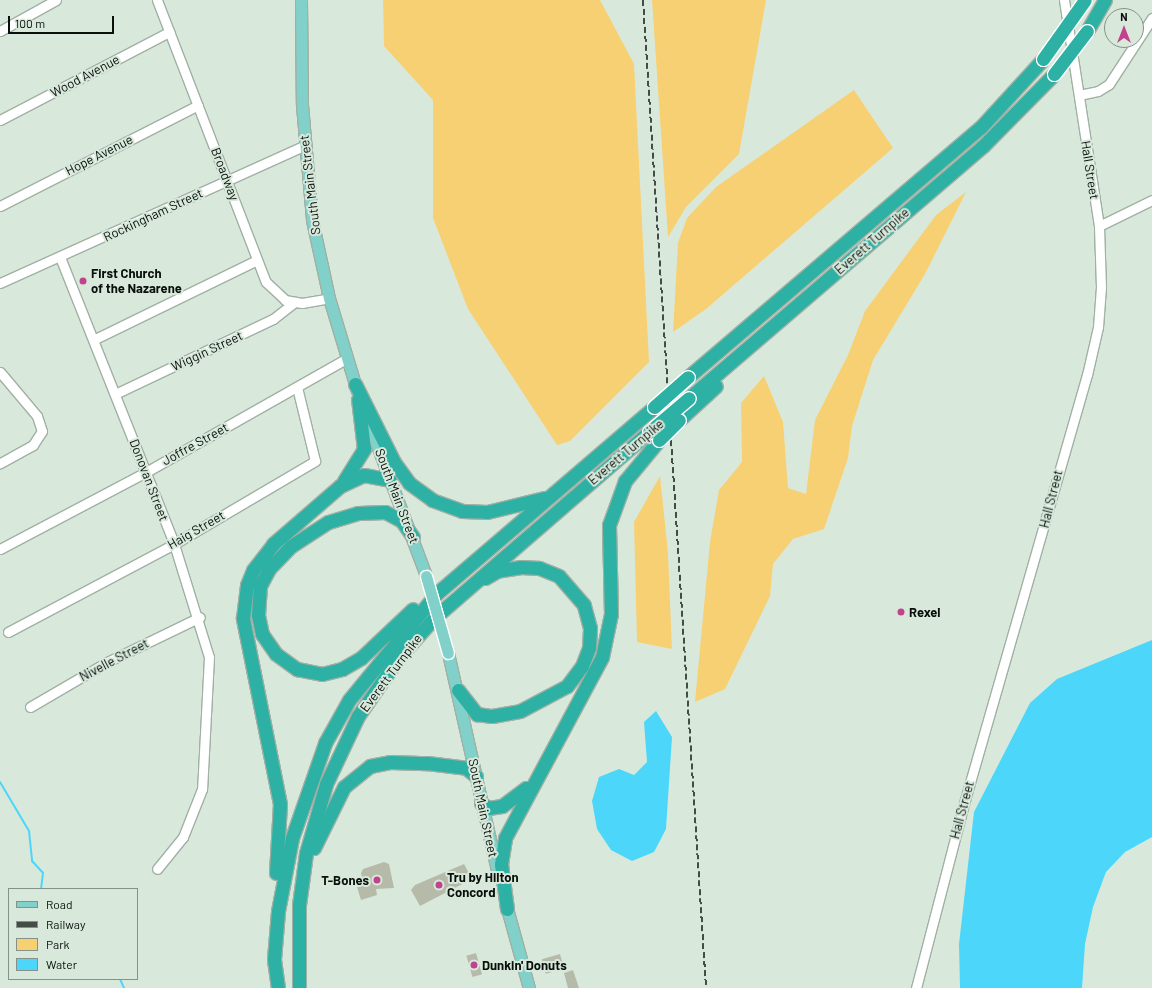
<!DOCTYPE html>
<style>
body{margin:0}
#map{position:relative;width:1152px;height:988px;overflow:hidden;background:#d8e9dc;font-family:Barlow,sans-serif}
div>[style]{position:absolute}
.green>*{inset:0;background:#f7d073}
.water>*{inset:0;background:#4bd6fa}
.stream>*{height:2px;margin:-1px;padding:0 1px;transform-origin:1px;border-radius:1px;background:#4bd6fa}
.building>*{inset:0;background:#b6bba9;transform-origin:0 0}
.roads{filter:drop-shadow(1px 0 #a0b0a4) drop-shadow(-1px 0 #a0b0a4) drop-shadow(0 1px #a0b0a4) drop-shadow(0 -1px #a0b0a4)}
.minor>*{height:9px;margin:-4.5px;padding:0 4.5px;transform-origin:4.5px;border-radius:4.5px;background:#fff}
.major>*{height:11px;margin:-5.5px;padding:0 5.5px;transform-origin:5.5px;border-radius:5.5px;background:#81d0c9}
.highway>*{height:13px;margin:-6.5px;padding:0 6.5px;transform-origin:6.5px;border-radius:6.5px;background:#2db1a5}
.rail>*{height:2px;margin-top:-1px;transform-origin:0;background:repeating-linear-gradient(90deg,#434c46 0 6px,transparent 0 9px)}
.bridges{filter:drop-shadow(1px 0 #fff) drop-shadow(-1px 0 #fff) drop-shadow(0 1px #fff) drop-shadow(0 -1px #fff)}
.major-bridge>*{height:11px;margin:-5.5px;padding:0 5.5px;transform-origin:5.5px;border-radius:5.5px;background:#81d0c9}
.highway-bridge>*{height:13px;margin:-6.5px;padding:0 6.5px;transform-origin:6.5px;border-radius:6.5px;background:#2db1a5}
.dots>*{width:11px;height:11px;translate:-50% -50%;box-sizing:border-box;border:2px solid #d8e9dc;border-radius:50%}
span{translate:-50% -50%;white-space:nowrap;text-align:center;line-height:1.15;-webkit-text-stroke:4px #d8e9dc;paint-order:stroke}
.street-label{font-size:13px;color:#090f0b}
.poi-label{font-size:13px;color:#090f0b;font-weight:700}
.left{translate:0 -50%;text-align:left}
.right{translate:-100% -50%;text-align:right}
.legend{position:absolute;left:8px;top:888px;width:130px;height:92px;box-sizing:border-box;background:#d8e9dc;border:1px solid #859288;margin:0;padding:5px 7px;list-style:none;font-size:12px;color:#090f0b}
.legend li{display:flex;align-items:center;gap:8px;height:20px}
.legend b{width:20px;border:1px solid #859288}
.north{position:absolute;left:1104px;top:8px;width:40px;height:40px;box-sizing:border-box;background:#d8e9dc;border:1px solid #859288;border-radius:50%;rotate:0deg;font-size:11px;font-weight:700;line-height:16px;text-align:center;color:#090f0b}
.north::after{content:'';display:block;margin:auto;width:14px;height:18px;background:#c2428d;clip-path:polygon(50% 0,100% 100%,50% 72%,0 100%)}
.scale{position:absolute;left:8px;top:16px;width:106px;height:18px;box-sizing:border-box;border:2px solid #090f0b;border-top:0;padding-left:5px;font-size:12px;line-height:14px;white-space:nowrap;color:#090f0b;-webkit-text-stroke:3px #d8e9dc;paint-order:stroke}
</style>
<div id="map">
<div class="green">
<div style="clip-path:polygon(383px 0,600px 0,634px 64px,649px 362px,570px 441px,557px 445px,468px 309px,433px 218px,433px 100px,384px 46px)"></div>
<div style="clip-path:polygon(652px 0,766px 0,739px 154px,686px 207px,668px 237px)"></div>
<div style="clip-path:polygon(854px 90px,893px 148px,706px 309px,673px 332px,678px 243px,687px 218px,716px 187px)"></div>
<div style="clip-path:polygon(966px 192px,925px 274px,873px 360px,852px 426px,848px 458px,824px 529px,793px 539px,773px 564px,770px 596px,725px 689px,695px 702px,710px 542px,719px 490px,742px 462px,741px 403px,764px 376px,783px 422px,788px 488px,806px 494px,815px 420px,848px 355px,865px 311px,936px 215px)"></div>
<div style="clip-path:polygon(660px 476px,668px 553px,672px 649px,637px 642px,634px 522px)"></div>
</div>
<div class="water">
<div style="clip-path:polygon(1152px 640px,1152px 837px,1125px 852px,1106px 872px,1093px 907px,1085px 944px,1082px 988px,960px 988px,959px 944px,974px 812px,1030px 703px,1057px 679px)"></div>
<div style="clip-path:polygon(656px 711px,672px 737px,666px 829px,654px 852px,632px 861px,611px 850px,597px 829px,592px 801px,599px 777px,619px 769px,634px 775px,647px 762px,644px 722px)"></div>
</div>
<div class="stream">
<div style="left:0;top:782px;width:57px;rotate:59.4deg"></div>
<div style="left:29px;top:831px;width:30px;rotate:84deg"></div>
<div style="left:32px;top:861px;width:16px;rotate:47deg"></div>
<div style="left:43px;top:873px;width:16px;rotate:97deg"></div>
<div style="left:120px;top:979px;width:10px;rotate:66deg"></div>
</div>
<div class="building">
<div style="clip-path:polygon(384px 862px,389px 864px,394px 888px,376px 889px,377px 895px,361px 900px,357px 887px,364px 885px,361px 873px,363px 869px)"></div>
<div style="clip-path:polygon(464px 864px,472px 879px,420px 906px,411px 890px,415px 885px)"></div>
<div style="left:476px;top:953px;width:22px;height:10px;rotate:74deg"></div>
<div style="left:560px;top:954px;width:15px;height:19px;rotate:74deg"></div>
<div style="clip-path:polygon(573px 970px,579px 988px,568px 988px,564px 973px)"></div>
</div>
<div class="roads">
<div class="minor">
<div style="left:157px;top:0;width:302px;rotate:68.9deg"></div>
<div style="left:266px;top:282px;width:26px;rotate:43deg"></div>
<div style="left:285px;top:300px;width:17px;rotate:10deg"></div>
<div style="left:302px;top:303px;width:27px;rotate:-10deg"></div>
<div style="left:0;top:31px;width:64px;rotate:-29deg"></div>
<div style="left:1079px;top:95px;width:19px;rotate:-12deg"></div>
<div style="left:1098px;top:91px;width:13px;rotate:-32deg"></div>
<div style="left:1109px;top:84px;width:79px;rotate:-56.9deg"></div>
<div style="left:0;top:120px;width:191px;rotate:-27.5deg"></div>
<div style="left:0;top:206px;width:222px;rotate:-27deg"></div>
<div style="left:1099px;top:226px;width:59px;rotate:-26.1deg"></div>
<div style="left:60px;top:257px;width:309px;rotate:68.3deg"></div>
<div style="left:174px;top:544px;width:118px;rotate:72.8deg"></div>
<div style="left:209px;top:657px;width:132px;rotate:93deg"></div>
<div style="left:202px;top:789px;width:52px;rotate:111.6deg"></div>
<div style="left:183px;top:837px;width:41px;rotate:129.1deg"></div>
<div style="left:0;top:283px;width:335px;rotate:-24.3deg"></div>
<div style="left:95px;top:339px;width:180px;rotate:-26deg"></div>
<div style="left:0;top:372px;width:57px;rotate:49.9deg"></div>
<div style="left:37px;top:416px;width:16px;rotate:72deg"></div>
<div style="left:42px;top:431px;width:17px;rotate:123deg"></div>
<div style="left:33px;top:445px;width:38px;rotate:151deg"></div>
<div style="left:115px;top:394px;width:175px;rotate:-25.4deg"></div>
<div style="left:273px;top:319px;width:28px;rotate:-38deg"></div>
<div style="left:0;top:549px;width:165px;rotate:-27.8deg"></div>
<div style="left:146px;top:472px;width:230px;rotate:-29.5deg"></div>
<div style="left:8px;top:632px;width:188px;rotate:-27.9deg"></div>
<div style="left:174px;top:544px;width:164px;rotate:-30.5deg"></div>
<div style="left:315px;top:461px;width:76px;rotate:-103.7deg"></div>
<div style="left:30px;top:707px;width:89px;rotate:-30.3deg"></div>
<div style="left:107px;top:662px;width:103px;rotate:-25.8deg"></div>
<div style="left:916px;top:988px;width:194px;rotate:-75.4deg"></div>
<div style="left:965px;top:800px;width:442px;rotate:-74deg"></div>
<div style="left:1087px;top:375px;width:49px;rotate:-77.1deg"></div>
<div style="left:1098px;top:327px;width:40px;rotate:-85.7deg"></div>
<div style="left:1101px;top:287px;width:61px;rotate:-91.9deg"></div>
<div style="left:1099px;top:226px;width:229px;rotate:-98.8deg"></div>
</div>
<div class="major">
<div style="left:301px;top:0;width:105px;rotate:89.5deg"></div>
<div style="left:302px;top:105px;width:115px;rotate:85deg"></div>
<div style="left:312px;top:220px;width:80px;rotate:77.7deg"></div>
<div style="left:329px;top:298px;width:97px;rotate:73.2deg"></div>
<div style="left:369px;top:424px;width:162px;rotate:69.4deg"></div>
<div style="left:448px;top:653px;width:228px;rotate:77.3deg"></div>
<div style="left:505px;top:901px;width:90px;rotate:74.6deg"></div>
</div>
<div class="highway">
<div style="left:1087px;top:31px;width:36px;rotate:-60deg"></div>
<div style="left:688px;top:377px;width:385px;rotate:-40.5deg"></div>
<div style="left:981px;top:127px;width:92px;rotate:-47.6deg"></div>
<div style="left:355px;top:384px;width:87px;rotate:63.4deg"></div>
<div style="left:394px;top:462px;width:26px;rotate:54deg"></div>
<div style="left:409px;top:483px;width:29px;rotate:36deg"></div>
<div style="left:432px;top:500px;width:32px;rotate:20deg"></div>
<div style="left:462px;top:511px;width:25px;rotate:2deg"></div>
<div style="left:487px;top:512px;width:60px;rotate:-13.6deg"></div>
<div style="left:689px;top:398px;width:387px;rotate:-40.6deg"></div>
<div style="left:983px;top:146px;width:101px;rotate:-45.4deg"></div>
<div style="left:679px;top:420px;width:50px;rotate:-42.6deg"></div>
<div style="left:344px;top:481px;width:38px;rotate:-58deg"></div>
<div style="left:364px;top:449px;width:50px;rotate:-96.8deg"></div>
<div style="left:413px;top:537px;width:19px;rotate:-125deg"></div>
<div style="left:402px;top:521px;width:19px;rotate:-152deg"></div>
<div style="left:385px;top:512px;width:27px;rotate:178deg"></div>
<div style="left:358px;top:513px;width:31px;rotate:163deg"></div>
<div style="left:328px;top:522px;width:44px;rotate:147deg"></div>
<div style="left:291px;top:546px;width:32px;rotate:134deg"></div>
<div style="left:269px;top:569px;width:19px;rotate:118deg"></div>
<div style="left:260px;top:586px;width:29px;rotate:94deg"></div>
<div style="left:258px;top:615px;width:19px;rotate:78deg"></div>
<div style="left:262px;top:634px;width:24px;rotate:55deg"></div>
<div style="left:276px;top:654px;width:26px;rotate:36deg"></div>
<div style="left:297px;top:669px;width:25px;rotate:11deg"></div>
<div style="left:322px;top:674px;width:21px;rotate:-14deg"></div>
<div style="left:342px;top:669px;width:22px;rotate:-30deg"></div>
<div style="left:361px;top:658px;width:71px;rotate:-43.3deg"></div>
<div style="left:458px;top:690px;width:31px;rotate:52deg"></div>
<div style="left:477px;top:714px;width:15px;rotate:8deg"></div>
<div style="left:492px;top:716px;width:28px;rotate:-10deg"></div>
<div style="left:520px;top:711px;width:53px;rotate:-28deg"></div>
<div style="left:567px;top:686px;width:25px;rotate:-53deg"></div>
<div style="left:582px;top:666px;width:19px;rotate:-69deg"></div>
<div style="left:589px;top:648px;width:20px;rotate:-87deg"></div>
<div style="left:590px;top:628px;width:24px;rotate:-105deg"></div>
<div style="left:584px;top:605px;width:38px;rotate:-131deg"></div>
<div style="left:559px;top:576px;width:22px;rotate:-158deg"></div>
<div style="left:539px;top:568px;width:18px;rotate:-177deg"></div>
<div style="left:521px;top:567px;width:24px;rotate:171deg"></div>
<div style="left:497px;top:571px;width:14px;rotate:150deg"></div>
<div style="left:481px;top:803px;width:9px;rotate:36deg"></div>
<div style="left:488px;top:808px;width:14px;rotate:-8deg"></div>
<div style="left:502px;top:806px;width:30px;rotate:-37deg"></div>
<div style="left:314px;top:848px;width:68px;rotate:-63.8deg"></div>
<div style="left:344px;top:787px;width:33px;rotate:-39deg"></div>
<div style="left:370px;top:766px;width:20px;rotate:-11deg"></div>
<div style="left:390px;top:762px;width:37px;rotate:2deg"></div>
<div style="left:427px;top:763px;width:39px;rotate:7deg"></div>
<div style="left:466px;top:768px;width:13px;rotate:39deg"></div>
<div style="left:276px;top:873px;width:69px;rotate:-86.7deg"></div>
<div style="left:280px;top:804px;width:190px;rotate:-101.3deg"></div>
<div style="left:243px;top:618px;width:33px;rotate:-83deg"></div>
<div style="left:247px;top:585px;width:16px;rotate:-68deg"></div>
<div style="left:253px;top:570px;width:33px;rotate:-52deg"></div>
<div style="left:273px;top:544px;width:89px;rotate:-40.9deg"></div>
<div style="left:340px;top:486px;width:26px;rotate:-25deg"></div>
<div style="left:364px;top:475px;width:26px;rotate:11deg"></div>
<div style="left:507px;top:909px;width:45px;rotate:-97.6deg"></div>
<div style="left:501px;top:864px;width:26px;rotate:-81deg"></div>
<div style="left:505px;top:838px;width:205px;rotate:-61.8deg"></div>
<div style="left:602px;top:657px;width:44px;rotate:-78.2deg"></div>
<div style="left:611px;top:614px;width:89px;rotate:-91.3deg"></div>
<div style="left:609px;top:525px;width:47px;rotate:-70deg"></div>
<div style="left:625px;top:481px;width:53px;rotate:-50.3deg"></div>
<div style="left:278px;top:988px;width:29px;rotate:-98deg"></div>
<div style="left:274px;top:959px;width:48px;rotate:-85.2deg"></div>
<div style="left:278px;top:911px;width:74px;rotate:-79.1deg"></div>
<div style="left:292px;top:838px;width:101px;rotate:-70.8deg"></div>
<div style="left:325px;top:743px;width:49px;rotate:-60.8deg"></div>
<div style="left:349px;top:700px;width:137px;rotate:-50.6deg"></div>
<div style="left:436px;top:594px;width:287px;rotate:-40.6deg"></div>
<div style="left:299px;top:988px;width:83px;rotate:-90deg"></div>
<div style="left:299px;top:905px;width:52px;rotate:-82.3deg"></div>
<div style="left:306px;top:853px;width:72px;rotate:-73.8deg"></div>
<div style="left:326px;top:784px;width:75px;rotate:-64.8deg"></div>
<div style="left:358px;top:716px;width:72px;rotate:-55.2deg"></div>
<div style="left:399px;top:657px;width:52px;rotate:-48.1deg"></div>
<div style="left:434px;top:618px;width:284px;rotate:-40.9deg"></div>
</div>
</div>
<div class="rail">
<div style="left:643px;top:0;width:990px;rotate:86.35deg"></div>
</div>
<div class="bridges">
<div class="major-bridge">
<div style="left:426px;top:576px;width:80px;rotate:74.1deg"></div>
</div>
<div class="highway-bridge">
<div style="left:1043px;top:59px;width:72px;rotate:-54.6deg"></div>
<div style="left:1054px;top:74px;width:54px;rotate:-52.5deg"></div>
<div style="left:654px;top:407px;width:45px;rotate:-41.4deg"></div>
<div style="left:649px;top:432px;width:52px;rotate:-40.4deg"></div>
<div style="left:659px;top:440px;width:28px;rotate:-45deg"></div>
</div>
</div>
<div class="dots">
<div style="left:83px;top:281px;background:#c2428d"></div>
<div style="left:901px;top:612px;background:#c2428d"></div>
<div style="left:377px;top:880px;background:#c2428d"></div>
<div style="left:439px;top:885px;background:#c2428d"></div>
<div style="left:474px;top:965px;background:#c2428d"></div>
</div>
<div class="street-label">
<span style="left:85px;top:76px;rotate:-28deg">Wood Avenue</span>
<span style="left:99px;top:155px;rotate:-27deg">Hope Avenue</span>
<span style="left:1090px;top:170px;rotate:81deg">Hall Street</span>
<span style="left:225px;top:174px;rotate:69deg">Broadway</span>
<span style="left:310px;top:185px;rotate:-97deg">South Main Street</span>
<span style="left:153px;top:215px;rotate:-25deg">Rockingham Street</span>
<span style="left:872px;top:241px;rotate:-41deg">Everett Turnpike</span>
<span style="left:207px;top:351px;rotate:-25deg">Wiggin Street</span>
<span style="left:195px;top:444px;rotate:-29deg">Joffre Street</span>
<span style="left:626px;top:452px;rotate:-40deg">Everett Turnpike</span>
<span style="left:149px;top:480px;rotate:69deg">Donovan Street</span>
<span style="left:397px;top:496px;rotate:69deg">South Main Street</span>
<span style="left:1051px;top:499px;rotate:-76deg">Hall Street</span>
<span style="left:196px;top:530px;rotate:-30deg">Haig Street</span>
<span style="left:114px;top:660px;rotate:-28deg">Nivelle Street</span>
<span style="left:391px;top:673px;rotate:-53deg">Everett Turnpike</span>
<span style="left:483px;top:808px;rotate:78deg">South Main Street</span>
<span style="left:962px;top:810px;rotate:-75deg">Hall Street</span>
</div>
<div class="poi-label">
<span class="left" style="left:91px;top:281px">First Church<br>of the Nazarene</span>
<span class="left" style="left:909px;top:612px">Rexel</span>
<span class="left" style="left:447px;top:885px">Tru by Hilton<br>Concord</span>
<span class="right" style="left:369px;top:880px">T-Bones</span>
<span class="left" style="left:482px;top:965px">Dunkin' Donuts</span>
</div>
<ul class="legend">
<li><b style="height:5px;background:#81d0c9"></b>Road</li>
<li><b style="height:5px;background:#434c46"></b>Railway</li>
<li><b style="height:11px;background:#f7d073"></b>Park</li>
<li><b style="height:11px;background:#4bd6fa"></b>Water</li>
</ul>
<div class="north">N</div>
<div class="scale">100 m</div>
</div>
